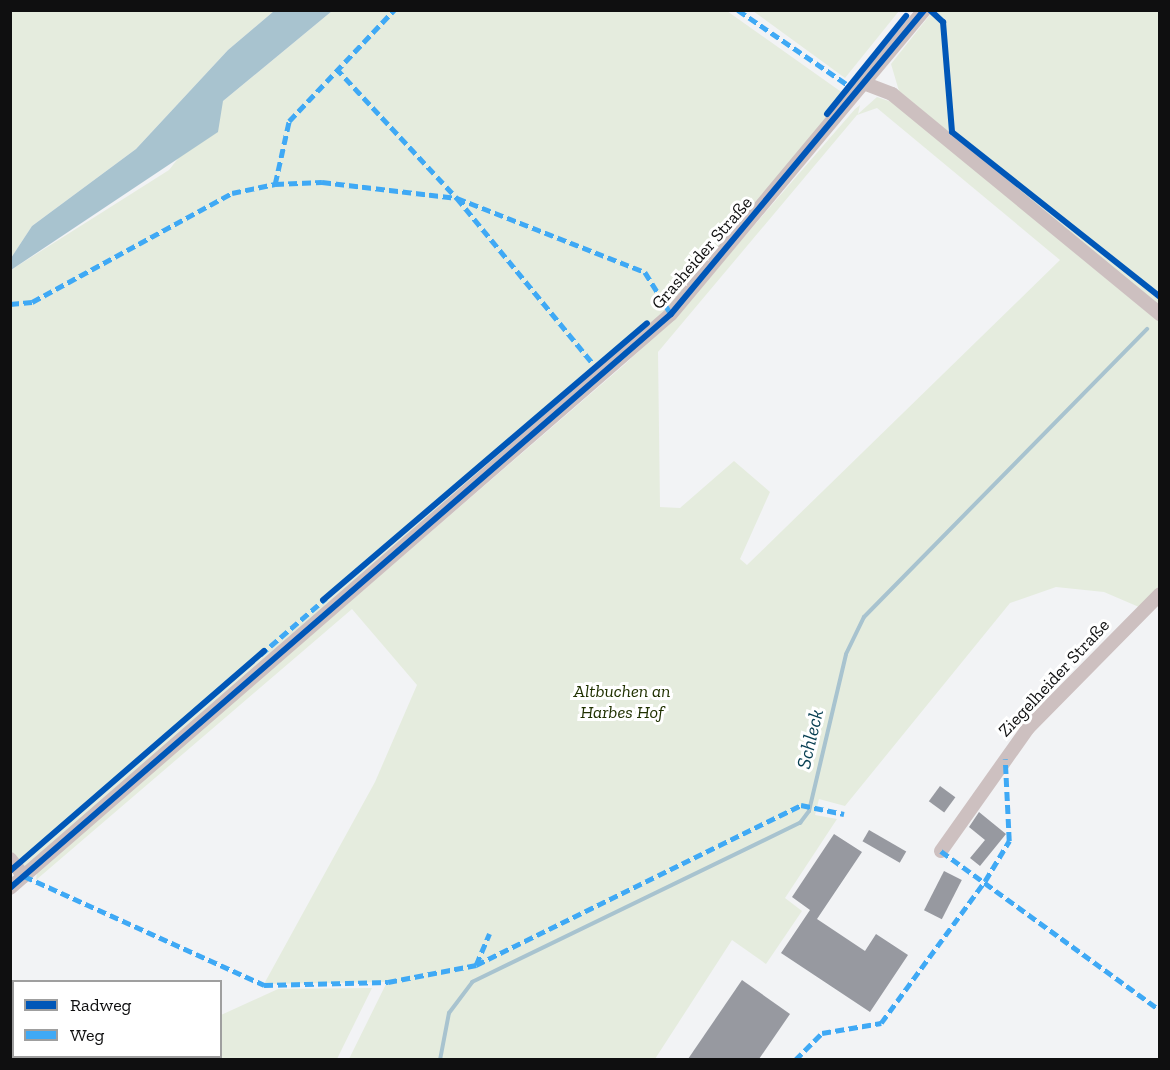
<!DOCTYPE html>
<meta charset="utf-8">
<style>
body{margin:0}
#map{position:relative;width:1170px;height:1070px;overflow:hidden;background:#f2f3f5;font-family:"Zilla Slab",serif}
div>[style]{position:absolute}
.green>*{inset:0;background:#e5ecde}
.water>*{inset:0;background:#a8c3cf}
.stream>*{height:4px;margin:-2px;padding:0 2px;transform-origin:2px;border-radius:2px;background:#a8c3cf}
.building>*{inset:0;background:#9799a0;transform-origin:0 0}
.minor>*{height:14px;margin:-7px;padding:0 7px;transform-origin:7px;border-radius:7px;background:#cdc0c0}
.quiet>*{height:4.5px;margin-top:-2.25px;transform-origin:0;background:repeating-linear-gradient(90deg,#3fa9f5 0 9px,transparent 0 13.5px)}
.cycleway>*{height:6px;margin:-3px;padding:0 3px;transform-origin:3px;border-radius:3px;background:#0057b8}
span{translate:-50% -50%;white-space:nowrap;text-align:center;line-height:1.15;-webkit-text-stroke:6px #fff;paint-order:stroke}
.street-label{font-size:18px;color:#0f0f10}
.park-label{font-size:18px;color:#203100;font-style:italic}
.water-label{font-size:20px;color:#063e51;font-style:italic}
.frame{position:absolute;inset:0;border:12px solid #0f0f10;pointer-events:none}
.legend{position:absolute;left:12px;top:980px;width:210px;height:78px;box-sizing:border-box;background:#fff;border:2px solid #9f9f9f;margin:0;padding:8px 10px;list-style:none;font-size:18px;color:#0f0f10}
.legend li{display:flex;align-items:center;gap:12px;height:30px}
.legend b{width:30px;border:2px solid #9f9f9f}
</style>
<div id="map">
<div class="green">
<div style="clip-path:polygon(11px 11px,274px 11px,228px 50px,136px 149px,32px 226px,11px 258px)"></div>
<div style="clip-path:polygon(332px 11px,727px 11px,847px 96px,678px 301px,25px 870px,11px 853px,11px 270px,169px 170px,223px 101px)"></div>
<div style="clip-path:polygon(753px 11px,899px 11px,845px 78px)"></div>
<div style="clip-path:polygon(933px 11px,1159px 11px,1159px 306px,899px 91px,891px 64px)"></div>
<div style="clip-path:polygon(evenodd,877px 97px,892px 102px,1159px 322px,1159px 586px,1139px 607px,1104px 592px,1056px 587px,1010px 603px,845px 806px,819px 799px,815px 815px,837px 819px,785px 898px,802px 911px,766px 964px,732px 940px,655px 1059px,349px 1059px,387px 982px,264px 984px,375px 782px,417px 685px,352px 609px,36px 880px,37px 872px,624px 365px,673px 319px,855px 109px,860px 105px,858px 114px,877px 97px,877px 108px,1060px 260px,747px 565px,740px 559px,770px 492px,734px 461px,680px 508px,660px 507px,658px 352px,857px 115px,877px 108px)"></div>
<div style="clip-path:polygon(372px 988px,337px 1059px,11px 1059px,11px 1017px,14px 1056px,220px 1056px,221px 1015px,278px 989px)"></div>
</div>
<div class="water">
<div style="clip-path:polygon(274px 11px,332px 11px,223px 101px,218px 132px,11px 270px,11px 258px,32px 226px,136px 149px,228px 50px)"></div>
</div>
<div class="stream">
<div style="left:440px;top:1060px;width:48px;rotate:-79.2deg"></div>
<div style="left:449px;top:1013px;width:39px;rotate:-53deg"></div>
<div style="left:472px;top:982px;width:365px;rotate:-25.9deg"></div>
<div style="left:800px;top:823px;width:15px;rotate:-53deg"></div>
<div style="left:809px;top:811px;width:161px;rotate:-76.7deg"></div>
<div style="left:846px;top:654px;width:41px;rotate:-64.1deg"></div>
<div style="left:864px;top:617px;width:404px;rotate:-45.5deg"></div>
</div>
<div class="building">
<div style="left:940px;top:786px;width:19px;height:19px;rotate:36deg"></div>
<div style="clip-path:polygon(979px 812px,1006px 834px,980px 866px,970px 858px,985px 840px,969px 827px)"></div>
<div style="left:869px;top:830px;width:43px;height:13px;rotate:30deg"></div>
<div style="clip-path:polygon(834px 834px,862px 852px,817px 919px,865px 951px,876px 934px,908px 955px,870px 1012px,781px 953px,810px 910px,792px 897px)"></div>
<div style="left:944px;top:871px;width:20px;height:44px;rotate:27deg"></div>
<div style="clip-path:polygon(742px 980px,790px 1014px,759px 1059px,688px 1059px)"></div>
</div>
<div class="minor">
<div style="left:866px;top:84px;width:28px;rotate:21deg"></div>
<div style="left:892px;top:94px;width:347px;rotate:39.4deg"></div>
<div style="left:941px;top:851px;width:151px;rotate:-54.7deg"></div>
<div style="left:1028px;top:728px;width:188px;rotate:-45.4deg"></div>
<div style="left:10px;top:859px;width:22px;rotate:51deg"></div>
<div style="left:10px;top:888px;width:875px;rotate:-40.97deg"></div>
<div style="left:671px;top:314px;width:396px;rotate:-50.2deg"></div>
</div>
<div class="quiet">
<div style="left:738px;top:10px;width:137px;rotate:34.3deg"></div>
<div style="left:336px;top:68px;width:178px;rotate:47.1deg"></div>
<div style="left:457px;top:198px;width:219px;rotate:50.6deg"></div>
<div style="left:275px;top:184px;width:47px;rotate:-2.4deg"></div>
<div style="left:322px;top:182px;width:136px;rotate:6.8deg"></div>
<div style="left:457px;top:198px;width:202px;rotate:21.5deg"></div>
<div style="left:645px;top:272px;width:49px;rotate:58.2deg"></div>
<div style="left:10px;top:304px;width:22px;rotate:-5deg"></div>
<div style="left:32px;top:302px;width:228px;rotate:-28.6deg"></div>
<div style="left:232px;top:193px;width:44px;rotate:-11.8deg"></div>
<div style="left:275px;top:184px;width:65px;rotate:-77.5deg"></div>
<div style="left:289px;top:121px;width:153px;rotate:-46.6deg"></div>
<div style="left:260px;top:655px;width:87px;rotate:-40.8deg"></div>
<div style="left:941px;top:851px;width:271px;rotate:36deg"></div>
<div style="left:24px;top:876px;width:264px;rotate:24.4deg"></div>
<div style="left:264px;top:985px;width:124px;rotate:-1.4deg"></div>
<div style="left:388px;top:982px;width:90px;rotate:-10.9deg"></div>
<div style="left:476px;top:965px;width:34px;rotate:-67deg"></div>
<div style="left:476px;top:965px;width:362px;rotate:-26.2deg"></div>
<div style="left:801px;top:805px;width:44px;rotate:11.8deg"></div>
<div style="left:795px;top:1060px;width:38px;rotate:-45deg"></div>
<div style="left:822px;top:1033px;width:60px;rotate:-9.6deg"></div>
<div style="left:881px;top:1023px;width:176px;rotate:-53.8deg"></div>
<div style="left:985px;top:881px;width:47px;rotate:-59deg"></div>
<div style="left:1009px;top:841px;width:82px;rotate:-92.8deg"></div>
</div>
<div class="cycleway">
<div style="left:930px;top:10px;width:18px;rotate:43deg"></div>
<div style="left:943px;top:22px;width:110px;rotate:85.3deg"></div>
<div style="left:952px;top:132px;width:265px;rotate:38.4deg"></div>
<div style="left:827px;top:114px;width:126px;rotate:-51.1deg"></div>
<div style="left:323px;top:600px;width:426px;rotate:-40.5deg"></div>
<div style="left:10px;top:871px;width:336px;rotate:-40.9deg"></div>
<div style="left:10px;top:888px;width:875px;rotate:-40.97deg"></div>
<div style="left:671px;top:314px;width:396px;rotate:-50.2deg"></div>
</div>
<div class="street-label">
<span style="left:702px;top:253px;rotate:-49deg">Grasheider Straße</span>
<span style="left:1054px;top:678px;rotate:-47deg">Ziegelheider Straße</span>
</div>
<div class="park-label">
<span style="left:622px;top:702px">Altbuchen an<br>Harbes Hof</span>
</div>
<div class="water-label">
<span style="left:810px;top:739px;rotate:-77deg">Schleck</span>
</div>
<div class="frame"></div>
<ul class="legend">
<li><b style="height:8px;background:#0057b8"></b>Radweg</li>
<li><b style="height:8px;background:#3fa9f5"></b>Weg</li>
</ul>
</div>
